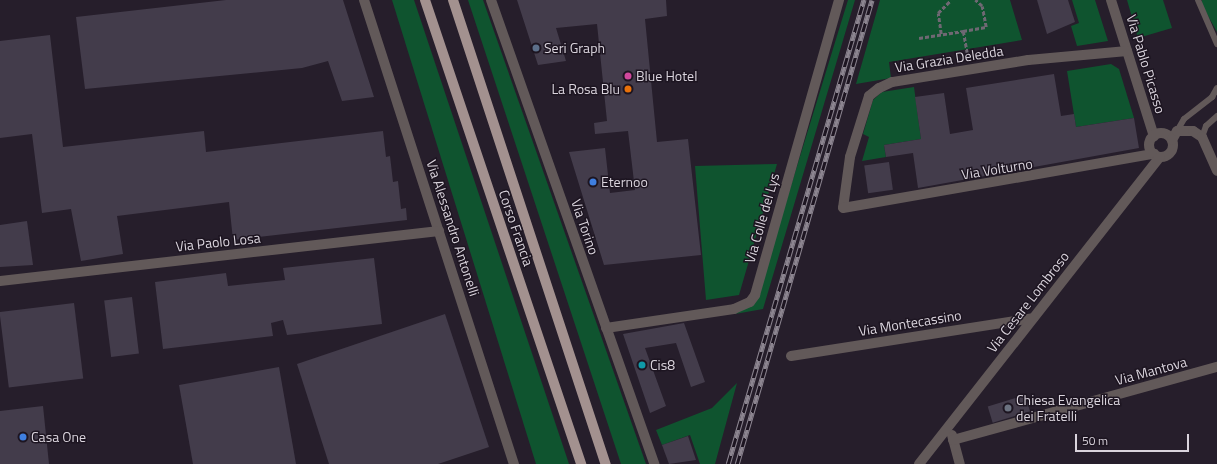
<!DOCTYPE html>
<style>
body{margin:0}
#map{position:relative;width:1217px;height:464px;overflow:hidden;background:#261e2b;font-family:"Titillium Web",sans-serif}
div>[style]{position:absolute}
.green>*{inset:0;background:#0f542f}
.building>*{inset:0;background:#433c4b;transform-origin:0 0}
.path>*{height:2.5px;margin-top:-1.25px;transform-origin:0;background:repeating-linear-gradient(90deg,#6f6873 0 4px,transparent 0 6px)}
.lane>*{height:6px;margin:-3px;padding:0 3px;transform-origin:3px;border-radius:3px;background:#625959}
.street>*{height:10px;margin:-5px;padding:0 5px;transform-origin:5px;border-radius:5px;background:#625959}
.street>.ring{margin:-5px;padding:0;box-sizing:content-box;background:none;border:10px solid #625959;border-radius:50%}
.primary>*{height:10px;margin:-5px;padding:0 5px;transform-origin:5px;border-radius:5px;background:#a3918f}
.rail>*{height:4.5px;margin-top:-2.25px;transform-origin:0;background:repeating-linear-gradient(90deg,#1d1521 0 9px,#8c8590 0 18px);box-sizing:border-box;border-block:1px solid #8c8590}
.dots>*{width:11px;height:11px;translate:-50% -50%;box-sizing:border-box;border:2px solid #1d1521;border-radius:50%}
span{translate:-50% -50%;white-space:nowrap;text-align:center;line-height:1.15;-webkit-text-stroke:3px #1d1521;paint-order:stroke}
.poi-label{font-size:14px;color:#dad4dd}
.left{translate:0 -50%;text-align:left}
.right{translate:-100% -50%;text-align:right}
.street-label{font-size:14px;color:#dad4dd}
.scale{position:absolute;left:1075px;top:434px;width:114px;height:18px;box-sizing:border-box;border:2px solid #dad4dd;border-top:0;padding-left:5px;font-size:12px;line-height:14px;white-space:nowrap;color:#dad4dd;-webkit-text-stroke:3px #1d1521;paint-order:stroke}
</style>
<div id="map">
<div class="green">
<div style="clip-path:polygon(392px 0,414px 0,569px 464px,536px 464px)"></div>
<div style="clip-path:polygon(468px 0,483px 0,646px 464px,621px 464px)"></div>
<div style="clip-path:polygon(848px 0,855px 0,763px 309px,735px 314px,755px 303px)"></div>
<div style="clip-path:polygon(880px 0,1010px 0,1022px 40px,889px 62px,891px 78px,856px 84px)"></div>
<div style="clip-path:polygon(1072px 0,1095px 0,1108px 41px,1077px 46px,1071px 26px,1079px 23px)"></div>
<div style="clip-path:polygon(1127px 0,1163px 0,1172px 28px,1138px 38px)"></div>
<div style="clip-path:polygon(1202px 0,1217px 0,1217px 32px,1202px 5px)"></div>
<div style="clip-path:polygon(1111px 64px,1119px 69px,1134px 118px,1076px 127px,1067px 71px)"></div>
<div style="clip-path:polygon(914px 87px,921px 139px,884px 145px,886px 157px,862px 161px,869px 137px,863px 134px,873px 100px,882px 92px)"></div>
<div style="clip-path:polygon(777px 164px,739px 295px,706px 300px,695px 166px)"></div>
<div style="clip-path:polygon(737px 383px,715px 464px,700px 464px,690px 435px,662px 445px,656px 430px,712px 408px)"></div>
</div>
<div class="building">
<div style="clip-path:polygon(226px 0,343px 0,374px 97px,342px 101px,328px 61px,302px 68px,85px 89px,76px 17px)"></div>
<div style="clip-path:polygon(517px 0,666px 0,667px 16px,645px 19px,657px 142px,688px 139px,701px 255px,604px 265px,569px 152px,605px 148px,610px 193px,635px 190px,628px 131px,595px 134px,594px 123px,607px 121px,597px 24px,556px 28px,566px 61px,538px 65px)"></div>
<div style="clip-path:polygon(1037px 0,1068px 0,1075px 22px,1047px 34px)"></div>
<div style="clip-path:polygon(50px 35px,63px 147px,204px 131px,206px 152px,383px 131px,386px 157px,390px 156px,393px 182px,398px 181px,401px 209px,406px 208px,407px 220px,233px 240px,229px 202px,117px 216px,123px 254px,81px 261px,71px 209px,42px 213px,32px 134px,0 138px,0 41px)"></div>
<div style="clip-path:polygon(1054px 74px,1061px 116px,1074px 114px,1076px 127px,1134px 118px,1139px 148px,918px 188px,913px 153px,886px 157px,884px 145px,921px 139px,915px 97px,944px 93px,950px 134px,973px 130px,966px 88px)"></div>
<div style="left:889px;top:162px;width:28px;height:25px;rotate:82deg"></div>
<div style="clip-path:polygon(27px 221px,33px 265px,0 267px,0 225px)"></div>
<div style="clip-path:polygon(374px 258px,382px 324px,287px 335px,283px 320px,271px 323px,273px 336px,163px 349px,155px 282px,226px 273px,228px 286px,285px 280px,283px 268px)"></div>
<div style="left:132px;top:297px;width:57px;height:28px;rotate:83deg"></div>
<div style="left:74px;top:303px;width:76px;height:75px;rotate:83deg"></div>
<div style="clip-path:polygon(445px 314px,489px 447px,438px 464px,329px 464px,297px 364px)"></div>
<div style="clip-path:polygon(684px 323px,705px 382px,691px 387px,676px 343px,645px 348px,666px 406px,650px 413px,623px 334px)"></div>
<div style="clip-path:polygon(279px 367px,296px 464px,193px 464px,179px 385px)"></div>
<div style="left:1025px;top:395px;width:17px;height:39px;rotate:73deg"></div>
<div style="clip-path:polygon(43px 406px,49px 464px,0 464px,0 411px)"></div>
<div style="clip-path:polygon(688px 436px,696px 460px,669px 464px,662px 445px)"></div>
</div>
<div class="path">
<div style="left:941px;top:34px;width:21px;rotate:-98deg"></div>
<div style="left:938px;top:13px;width:18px;rotate:-45deg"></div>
<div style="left:919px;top:38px;width:45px;rotate:-9deg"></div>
<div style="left:968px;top:59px;width:28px;rotate:-100deg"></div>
<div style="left:963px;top:31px;width:23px;rotate:-10deg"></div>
<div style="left:986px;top:27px;width:21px;rotate:-101deg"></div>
<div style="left:982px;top:6px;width:9px;rotate:-139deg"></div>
</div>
<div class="lane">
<div style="left:1198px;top:0;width:48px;rotate:66.6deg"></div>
<div style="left:1177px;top:131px;width:14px;rotate:-60deg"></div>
<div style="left:1184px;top:119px;width:36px;rotate:-38deg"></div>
<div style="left:1212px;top:97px;width:10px;rotate:-61deg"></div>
<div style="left:1202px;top:137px;width:12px;rotate:-70deg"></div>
<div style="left:1206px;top:126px;width:15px;rotate:-42deg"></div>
</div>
<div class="street">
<div style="left:364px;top:0;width:488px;rotate:72.1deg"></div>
<div style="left:491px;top:0;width:492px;rotate:70.6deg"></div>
<div style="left:1111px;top:0;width:143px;rotate:72.5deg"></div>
<div style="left:1127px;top:51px;width:99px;rotate:174.8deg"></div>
<div style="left:1028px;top:60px;width:138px;rotate:170.8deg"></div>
<div style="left:892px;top:82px;width:14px;rotate:155deg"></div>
<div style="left:879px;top:88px;width:13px;rotate:141deg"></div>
<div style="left:869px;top:96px;width:64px;rotate:107.3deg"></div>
<div style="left:850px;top:157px;width:51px;rotate:97.8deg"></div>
<div style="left:843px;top:208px;width:316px;rotate:-9.9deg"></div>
<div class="ring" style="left:1149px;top:133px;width:14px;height:14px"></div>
<div style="left:1172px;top:140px;width:10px;rotate:-61deg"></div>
<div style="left:1177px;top:131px;width:16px"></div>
<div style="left:1193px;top:131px;width:11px;rotate:34deg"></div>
<div style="left:1202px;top:137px;width:37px;rotate:66deg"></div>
<div style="left:0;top:281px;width:442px;rotate:-6.5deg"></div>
<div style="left:606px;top:328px;width:129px;rotate:-8.4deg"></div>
<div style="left:734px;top:309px;width:17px;rotate:-24deg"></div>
<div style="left:750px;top:302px;width:9px;rotate:-54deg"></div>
<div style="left:755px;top:295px;width:307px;rotate:-74.1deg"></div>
<div style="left:791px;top:356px;width:245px;rotate:-8.9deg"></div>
<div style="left:952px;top:435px;width:30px;rotate:75deg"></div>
<div style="left:953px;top:440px;width:274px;rotate:-15.5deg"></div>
<div style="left:919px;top:464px;width:390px;rotate:-51.9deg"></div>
</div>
<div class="primary">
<div style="left:425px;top:0;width:490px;rotate:71.4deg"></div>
<div style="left:453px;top:0;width:489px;rotate:71.8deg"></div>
</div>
<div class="rail">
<div style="left:728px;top:464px;width:484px;rotate:-73.7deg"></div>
<div style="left:737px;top:464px;width:483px;rotate:-73.8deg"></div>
</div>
<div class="dots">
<div style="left:536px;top:48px;background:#5c6f8a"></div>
<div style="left:628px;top:76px;background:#d1479c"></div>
<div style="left:628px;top:89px;background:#e8710a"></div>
<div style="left:593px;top:182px;background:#3f7fe0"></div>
<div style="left:642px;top:365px;background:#0f9aa8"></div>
<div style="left:1008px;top:408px;background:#6b7280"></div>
<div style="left:23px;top:437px;background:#3f7fe0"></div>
</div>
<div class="poi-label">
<span class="left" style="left:544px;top:48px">Seri Graph</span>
<span class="left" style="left:636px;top:76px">Blue Hotel</span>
<span class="right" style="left:620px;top:89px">La Rosa Blu</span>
<span class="left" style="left:601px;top:182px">Eternoo</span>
<span class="left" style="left:650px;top:365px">Cis8</span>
<span class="left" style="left:1016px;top:408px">Chiesa Evangelica<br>dei Fratelli</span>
<span class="left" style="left:31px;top:437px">Casa One</span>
</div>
<div class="street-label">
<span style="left:949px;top:59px;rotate:-9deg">Via Grazia Deledda</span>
<span style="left:1146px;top:64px;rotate:73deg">Via Pablo Picasso</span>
<span style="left:997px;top:169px;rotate:-9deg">Via Volturno</span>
<span style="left:762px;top:218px;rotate:-74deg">Via Colle del Lys</span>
<span style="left:585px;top:227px;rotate:71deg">Via Torino</span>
<span style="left:453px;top:228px;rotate:72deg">Via Alessandro Antonelli</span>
<span style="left:516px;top:228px;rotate:71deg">Corso Francia</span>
<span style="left:218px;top:242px;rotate:-6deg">Via Paolo Losa</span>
<span style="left:1028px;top:302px;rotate:-52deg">Via Cesare Lombroso</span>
<span style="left:910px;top:323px;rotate:-9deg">Via Montecassino</span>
<span style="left:1151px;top:371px;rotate:-15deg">Via Mantova</span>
</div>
<div class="scale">50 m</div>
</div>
